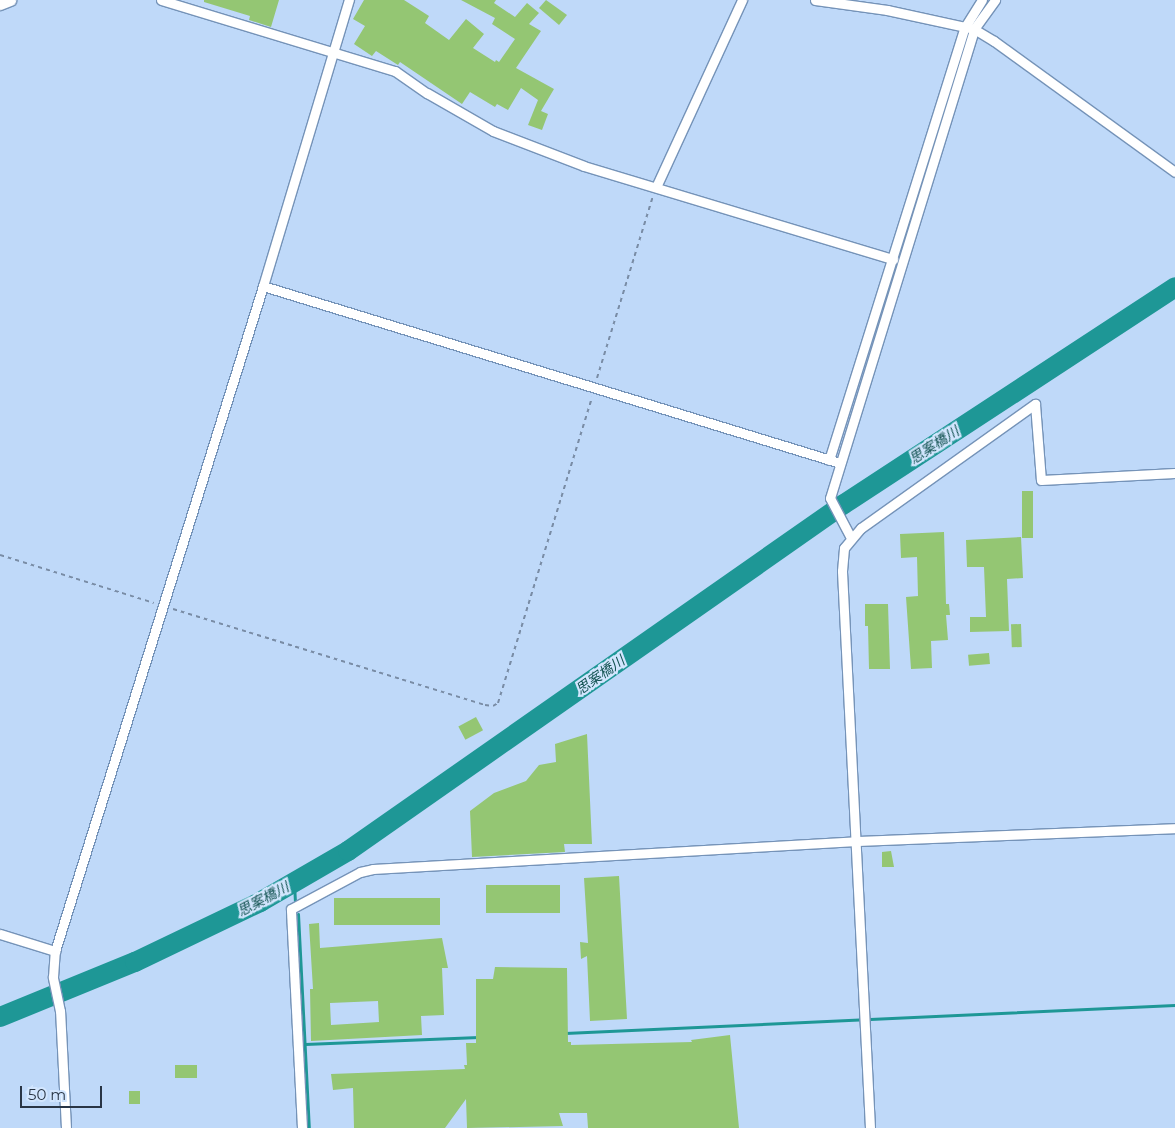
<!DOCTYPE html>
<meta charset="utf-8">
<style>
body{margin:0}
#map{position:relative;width:1175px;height:1128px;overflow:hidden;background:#bfd9f9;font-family:Montserrat,"Noto Sans JP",sans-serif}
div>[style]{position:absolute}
.stream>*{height:3px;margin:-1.5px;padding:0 1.5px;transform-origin:1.5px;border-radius:1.5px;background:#1e9796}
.river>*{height:20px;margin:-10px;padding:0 10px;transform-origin:10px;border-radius:10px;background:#1e9796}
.building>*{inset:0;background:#94c673;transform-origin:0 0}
.path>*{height:2px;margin-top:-1px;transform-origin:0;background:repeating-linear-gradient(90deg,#798ca5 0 4px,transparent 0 8px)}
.roads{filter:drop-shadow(1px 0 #7593b8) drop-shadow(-1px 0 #7593b8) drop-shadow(0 1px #7593b8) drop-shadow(0 -1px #7593b8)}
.minor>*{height:9px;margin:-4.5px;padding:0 4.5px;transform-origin:4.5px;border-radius:4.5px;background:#fff}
.tertiary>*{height:11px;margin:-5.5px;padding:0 5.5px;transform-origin:5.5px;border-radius:5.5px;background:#fff}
span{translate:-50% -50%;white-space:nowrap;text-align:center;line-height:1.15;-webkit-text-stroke:4.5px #d2e6fe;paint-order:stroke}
.water-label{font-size:14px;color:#125251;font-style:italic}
.scale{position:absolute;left:20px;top:1086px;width:82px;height:22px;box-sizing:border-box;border:2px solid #293545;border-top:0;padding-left:6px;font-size:15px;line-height:18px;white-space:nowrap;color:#293545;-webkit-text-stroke:4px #d2e6fe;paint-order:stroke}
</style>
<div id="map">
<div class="stream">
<div style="left:294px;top:883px;width:18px;rotate:87deg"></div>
<div style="left:298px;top:914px;width:214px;rotate:87.1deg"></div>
<div style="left:565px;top:1033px;width:611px;rotate:-2.63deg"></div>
<div style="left:305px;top:1044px;width:174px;rotate:-2.3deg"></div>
</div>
<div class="river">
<div style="left:0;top:1017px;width:146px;rotate:-22.2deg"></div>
<div style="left:135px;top:962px;width:139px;rotate:-25.6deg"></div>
<div style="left:260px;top:902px;width:102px;rotate:-30.1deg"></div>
<div style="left:348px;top:851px;width:605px;rotate:-34.98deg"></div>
<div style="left:844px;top:504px;width:396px;rotate:-33.2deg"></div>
</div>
<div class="building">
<div style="clip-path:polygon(204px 0,279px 0,271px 27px,249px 20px,250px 16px,204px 2px)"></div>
<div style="clip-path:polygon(364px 0,404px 0,429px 16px,425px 23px,449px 40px,466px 19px,484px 34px,473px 48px,495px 62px,496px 60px,499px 62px,515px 39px,492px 24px,495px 18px,461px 0,496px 0,494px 3px,515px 17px,527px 3px,539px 13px,529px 24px,541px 31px,516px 68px,554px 89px,541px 111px,548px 114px,542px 130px,528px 125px,538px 100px,521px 88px,508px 110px,497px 104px,495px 107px,470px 92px,462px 104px,400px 62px,398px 65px,376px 51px,372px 56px,354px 44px,365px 26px,353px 19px)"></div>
<div style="clip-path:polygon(546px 0,567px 15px,559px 25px,539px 8px)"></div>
<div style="left:1022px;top:491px;width:11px;height:47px"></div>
<div style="clip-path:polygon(944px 532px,946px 604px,949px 604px,950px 615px,946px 615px,948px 640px,931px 641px,932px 668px,911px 669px,906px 597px,918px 596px,917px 557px,901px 558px,900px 534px)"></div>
<div style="clip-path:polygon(1021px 537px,1023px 578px,1007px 579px,1009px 631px,970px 632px,970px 617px,986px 617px,984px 567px,967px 567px,966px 540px)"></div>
<div style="clip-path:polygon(865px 604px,888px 604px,890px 669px,869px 669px,868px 626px,865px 626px)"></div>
<div style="left:1021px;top:624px;width:23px;height:10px;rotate:88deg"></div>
<div style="left:989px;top:653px;width:11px;height:21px;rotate:85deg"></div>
<div style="left:476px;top:717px;width:15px;height:20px;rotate:62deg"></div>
<div style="clip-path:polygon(587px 734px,592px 844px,564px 844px,565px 852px,472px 857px,470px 811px,494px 793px,526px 781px,539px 765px,556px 762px,555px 744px)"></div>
<div style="clip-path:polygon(891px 851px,894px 867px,882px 867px,882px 852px)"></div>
<div style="clip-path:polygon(619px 876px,627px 1019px,590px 1021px,587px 956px,581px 959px,580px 942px,588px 943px,584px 878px)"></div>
<div style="left:560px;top:885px;width:28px;height:74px;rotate:90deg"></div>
<div style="left:334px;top:898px;width:106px;height:27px"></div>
<div style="clip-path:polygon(evenodd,319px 923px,320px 948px,442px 938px,448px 968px,442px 968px,444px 1015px,421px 1016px,422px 1035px,311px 1041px,310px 989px,313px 989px,309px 924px,319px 923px,378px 1001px,379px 1022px,331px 1025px,330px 1003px,378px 1001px)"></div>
<div style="clip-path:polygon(495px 967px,567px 968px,568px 1042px,571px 1042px,571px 1045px,692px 1042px,691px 1040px,730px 1035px,739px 1128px,588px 1128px,587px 1113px,559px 1113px,563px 1126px,467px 1128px,466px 1099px,445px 1128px,354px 1128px,353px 1088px,333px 1090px,331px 1074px,465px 1069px,464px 1065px,467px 1065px,466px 1043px,476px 1043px,476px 979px,493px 979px)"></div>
<div style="left:175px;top:1065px;width:22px;height:13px"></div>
<div style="left:129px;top:1091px;width:11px;height:13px"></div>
</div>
<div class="path">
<div style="left:597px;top:378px;width:190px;rotate:-72.9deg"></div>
<div style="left:0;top:555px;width:161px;rotate:17.3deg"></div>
<div style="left:173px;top:609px;width:326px;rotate:17.1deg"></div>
<div style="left:485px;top:705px;width:8px;rotate:7deg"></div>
<div style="left:493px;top:706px;width:6px;rotate:-31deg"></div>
<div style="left:498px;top:703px;width:320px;rotate:-72.9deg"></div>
</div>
<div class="roads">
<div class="minor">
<div style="left:161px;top:0;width:245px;rotate:16.9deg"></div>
<div style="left:395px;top:71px;width:39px;rotate:35deg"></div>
<div style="left:427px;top:93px;width:76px;rotate:29.9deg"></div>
<div style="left:493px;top:131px;width:97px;rotate:21deg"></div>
<div style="left:584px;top:166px;width:323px;rotate:16.8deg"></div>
<div style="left:815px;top:0;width:73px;rotate:7.9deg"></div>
<div style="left:887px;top:10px;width:89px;rotate:12.3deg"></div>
<div style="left:974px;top:29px;width:23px;rotate:31deg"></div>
<div style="left:994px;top:41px;width:223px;rotate:35.9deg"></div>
<div style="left:656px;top:187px;width:206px;rotate:-65.3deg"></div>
<div style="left:263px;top:286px;width:604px;rotate:17.05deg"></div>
<div style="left:829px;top:460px;width:454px;rotate:-72.6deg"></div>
<div style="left:965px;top:27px;width:32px;rotate:-58deg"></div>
<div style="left:851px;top:538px;width:45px;rotate:-117.7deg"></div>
<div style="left:830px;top:498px;width:491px;rotate:-72.9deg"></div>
<div style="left:974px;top:29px;width:36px;rotate:-54deg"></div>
<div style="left:0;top:934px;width:58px;rotate:17.2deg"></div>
<div style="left:66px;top:1128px;width:117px;rotate:-92.9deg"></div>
<div style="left:60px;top:1011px;width:35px;rotate:-102deg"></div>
<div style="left:53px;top:977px;width:26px;rotate:-86deg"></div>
<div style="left:55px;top:951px;width:697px;rotate:-72.63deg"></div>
<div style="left:263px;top:286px;width:299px;rotate:-73.3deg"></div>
<div style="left:302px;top:1128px;width:219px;rotate:-92.9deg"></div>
<div style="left:291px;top:909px;width:78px;rotate:-28.2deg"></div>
<div style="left:360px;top:872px;width:13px;rotate:-13deg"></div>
<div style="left:373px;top:869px;width:484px;rotate:-3.3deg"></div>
<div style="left:856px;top:841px;width:319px;rotate:-2.3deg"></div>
<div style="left:870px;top:1128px;width:558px;rotate:-92.88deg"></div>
<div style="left:842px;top:571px;width:23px;rotate:-85deg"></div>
<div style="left:844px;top:548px;width:26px;rotate:-50deg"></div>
<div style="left:861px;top:528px;width:214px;rotate:-35.5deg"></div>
<div style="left:1035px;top:404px;width:76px;rotate:85.5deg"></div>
<div style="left:1041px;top:480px;width:134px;rotate:-3deg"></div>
</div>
<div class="tertiary">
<div style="left:0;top:4px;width:11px;rotate:-22deg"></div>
</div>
</div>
<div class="water-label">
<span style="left:934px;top:445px;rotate:-33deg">思案橋川</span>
<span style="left:600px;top:675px;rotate:-35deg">思案橋川</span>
<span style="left:263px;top:899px;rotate:-28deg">思案橋川</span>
</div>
<div class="scale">50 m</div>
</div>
